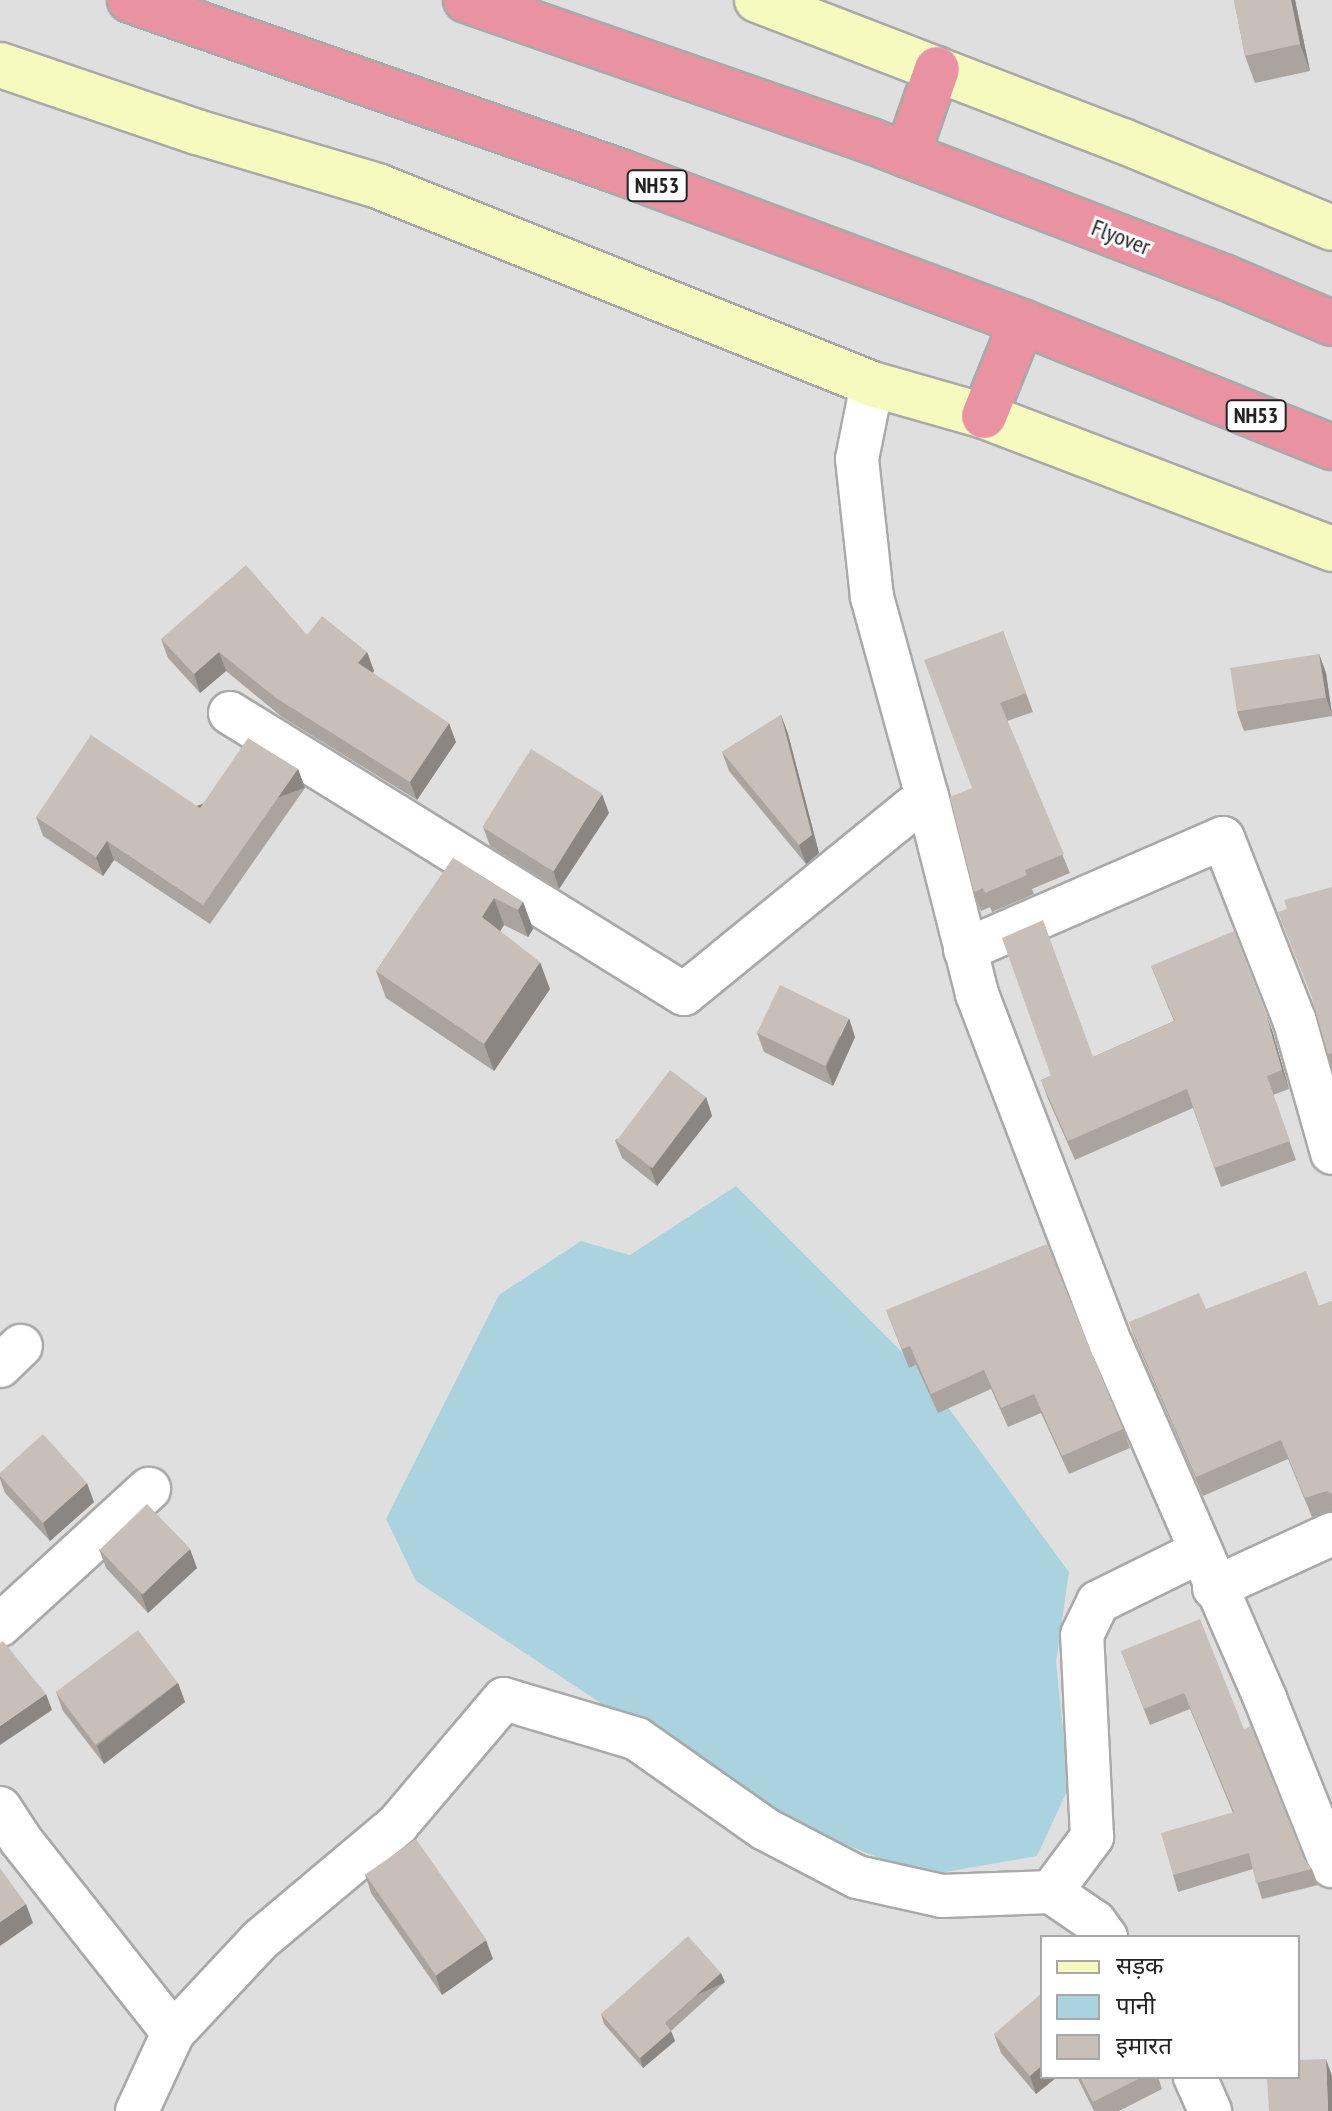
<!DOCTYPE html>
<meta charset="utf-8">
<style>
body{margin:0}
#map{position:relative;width:1332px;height:2111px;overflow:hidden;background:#f2efe9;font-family:"PT Sans Narrow","Noto Sans Devanagari",sans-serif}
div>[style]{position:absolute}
.residential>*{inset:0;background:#e0dfdf}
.water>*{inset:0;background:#aad3df}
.roads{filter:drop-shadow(2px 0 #a9a9a9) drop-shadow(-2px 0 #a9a9a9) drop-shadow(0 2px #a9a9a9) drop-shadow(0 -2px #a9a9a9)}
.street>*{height:42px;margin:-21px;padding:0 21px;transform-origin:21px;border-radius:21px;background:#fff}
.secondary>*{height:44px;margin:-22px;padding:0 22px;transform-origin:22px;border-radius:22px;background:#f7fabf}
.highway>*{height:44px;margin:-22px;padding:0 22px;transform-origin:22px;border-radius:22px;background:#e892a2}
.wall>*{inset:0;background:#aba49e}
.shaded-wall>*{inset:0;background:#8b8681;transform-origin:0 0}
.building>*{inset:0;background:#c7bfb8;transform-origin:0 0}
span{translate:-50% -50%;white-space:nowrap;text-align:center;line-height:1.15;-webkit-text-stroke:6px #fff;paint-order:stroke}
.shield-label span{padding:2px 6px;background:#fff;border:2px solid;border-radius:6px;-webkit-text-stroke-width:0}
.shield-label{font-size:22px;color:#222;font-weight:700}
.street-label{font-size:24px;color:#222}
.legend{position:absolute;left:1040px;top:1935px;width:260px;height:144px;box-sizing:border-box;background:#fff;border:2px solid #a7a7a7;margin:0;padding:10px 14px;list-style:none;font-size:24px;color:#222}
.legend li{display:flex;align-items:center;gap:16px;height:40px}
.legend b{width:40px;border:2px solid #a7a7a7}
</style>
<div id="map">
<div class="residential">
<div style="clip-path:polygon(evenodd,0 0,1332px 0,1332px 2111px,0 2111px,0 0,1042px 1937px,1298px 1937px,1298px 2077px,1042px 2077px,1042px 1937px)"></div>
</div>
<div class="water">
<div style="clip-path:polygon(736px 1186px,922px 1372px,1069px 1572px,1056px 1662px,1069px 1787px,1037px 1856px,923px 1876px,764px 1811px,416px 1581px,386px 1519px,499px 1295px,581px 1241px,630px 1255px)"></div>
</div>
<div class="roads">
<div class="street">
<div style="left:872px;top:384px;width:76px;rotate:101.3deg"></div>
<div style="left:857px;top:459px;width:139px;rotate:83.8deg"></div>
<div style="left:872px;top:597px;width:206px;rotate:74.6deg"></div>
<div style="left:927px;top:796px;width:204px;rotate:75.8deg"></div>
<div style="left:977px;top:994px;width:375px;rotate:69.1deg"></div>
<div style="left:1111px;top:1344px;width:389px;rotate:66.5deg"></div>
<div style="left:1266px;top:1701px;width:178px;rotate:68.2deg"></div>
<div style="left:230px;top:713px;width:534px;rotate:31.76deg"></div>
<div style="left:684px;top:994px;width:313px;rotate:-39.2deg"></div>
<div style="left:965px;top:950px;width:281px;rotate:-23.5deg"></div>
<div style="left:1223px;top:838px;width:198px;rotate:68.6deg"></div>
<div style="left:1295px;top:1022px;width:136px;rotate:74.2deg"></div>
<div style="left:0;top:1366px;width:29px;rotate:-44deg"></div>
<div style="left:1214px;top:1588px;width:130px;rotate:-24.6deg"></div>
<div style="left:0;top:1625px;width:202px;rotate:-42.4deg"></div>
<div style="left:0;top:1808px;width:37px;rotate:57deg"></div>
<div style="left:20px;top:1839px;width:247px;rotate:51.7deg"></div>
<div style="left:1051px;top:1892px;width:69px;rotate:-53.3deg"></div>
<div style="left:1092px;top:1837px;width:202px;rotate:-92.8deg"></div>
<div style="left:1082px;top:1635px;width:37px;rotate:-64deg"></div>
<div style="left:1098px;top:1602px;width:113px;rotate:-26.3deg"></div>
<div style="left:1195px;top:2077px;width:37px;rotate:66deg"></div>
<div style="left:137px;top:2111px;width:86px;rotate:-65.2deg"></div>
<div style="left:173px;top:2033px;width:127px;rotate:-46.9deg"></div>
<div style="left:260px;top:1940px;width:179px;rotate:-40deg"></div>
<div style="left:397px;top:1825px;width:165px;rotate:-49.7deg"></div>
<div style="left:504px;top:1699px;width:139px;rotate:16.7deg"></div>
<div style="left:637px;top:1739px;width:156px;rotate:35.1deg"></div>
<div style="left:765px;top:1829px;width:104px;rotate:27.6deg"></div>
<div style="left:857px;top:1877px;width:87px;rotate:12.6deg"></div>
<div style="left:942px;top:1896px;width:109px;rotate:-2.1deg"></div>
<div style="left:1051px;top:1892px;width:53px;rotate:34.3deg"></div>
<div style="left:1095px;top:1922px;width:19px;rotate:54deg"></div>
</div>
<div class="secondary">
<div style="left:757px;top:0;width:392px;rotate:21.1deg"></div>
<div style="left:1123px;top:141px;width:226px;rotate:22.6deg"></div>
<div style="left:0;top:65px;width:208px;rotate:18.8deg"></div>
<div style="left:197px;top:132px;width:189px;rotate:16.6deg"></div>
<div style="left:378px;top:186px;width:532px;rotate:21.84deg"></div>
<div style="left:872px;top:384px;width:116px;rotate:15.9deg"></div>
<div style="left:984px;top:416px;width:373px;rotate:20.9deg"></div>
</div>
<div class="highway">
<div style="left:130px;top:0;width:520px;rotate:19.31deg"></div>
<div style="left:621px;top:172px;width:428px;rotate:20.5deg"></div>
<div style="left:1022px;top:322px;width:334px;rotate:22deg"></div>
<div style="left:466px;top:0;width:429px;rotate:19.2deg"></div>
<div style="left:871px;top:141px;width:378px;rotate:21.1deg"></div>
<div style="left:1224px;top:277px;width:117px;rotate:23.1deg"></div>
<div style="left:907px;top:155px;width:91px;rotate:-70.8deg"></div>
<div style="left:984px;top:416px;width:101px;rotate:-68deg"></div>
</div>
</div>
<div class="wall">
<div style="clip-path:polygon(1234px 0,1295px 0,1310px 71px,1255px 83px,1245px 56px)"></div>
<div style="clip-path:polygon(1003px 631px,1033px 712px,1007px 721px,1070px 873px,1032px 889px,1034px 894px,992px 912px,990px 907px,981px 911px,974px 892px,972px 788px)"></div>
<div style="clip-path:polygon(307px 635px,367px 652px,374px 671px,373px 673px,456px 742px,417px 800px,282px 717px,226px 671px,200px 693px,168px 658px,161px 639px)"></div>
<div style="clip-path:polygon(1319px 654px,1326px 673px,1332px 716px,1244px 731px,1237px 712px)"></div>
<div style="clip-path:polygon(781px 715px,788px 734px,819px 853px,806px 864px,729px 771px,722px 752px)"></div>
<div style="clip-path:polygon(298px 769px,305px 788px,210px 924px,114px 860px,103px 876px,43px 836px,36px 817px,200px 808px)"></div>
<div style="clip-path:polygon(609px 813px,559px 889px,490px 846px,483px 827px)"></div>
<div style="clip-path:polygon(453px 858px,523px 902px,533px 929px,528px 937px,504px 925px,500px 931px,550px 989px,494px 1071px,386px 998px,376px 971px)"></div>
<div style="clip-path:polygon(1332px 887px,1332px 1067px,1328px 1054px)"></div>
<div style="clip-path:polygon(1151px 966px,1272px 1030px,1289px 1089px,1273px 1095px,1296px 1160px,1221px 1187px,1193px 1108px,1075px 1160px,1048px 1099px,1041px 1080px,1174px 1021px)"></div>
<div style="clip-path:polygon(757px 1033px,855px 1037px,833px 1086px,764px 1052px)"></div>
<div style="clip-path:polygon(706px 1097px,712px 1116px,657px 1186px,622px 1158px,615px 1140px)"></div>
<div style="clip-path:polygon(1332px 1301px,1332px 1511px,1312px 1517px,1288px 1459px,1203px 1496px,1136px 1341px,1129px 1322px,1206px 1309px,1319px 1306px)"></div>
<div style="clip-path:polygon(886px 1310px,1123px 1429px,1130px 1448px,1069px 1474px,1041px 1413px,1008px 1427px,991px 1389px,938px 1413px,916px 1365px,909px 1368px)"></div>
<div style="clip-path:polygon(0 1473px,94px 1502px,50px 1541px,5px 1493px,0 1479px)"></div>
<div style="clip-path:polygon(99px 1549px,197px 1568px,148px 1613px,106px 1568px)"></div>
<div style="clip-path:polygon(1121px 1651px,1244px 1729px,1304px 1859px,1312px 1869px,1318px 1885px,1262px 1899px,1253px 1869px,1178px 1892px,1173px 1875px,1233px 1813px,1190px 1709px,1150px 1725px)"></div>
<div style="clip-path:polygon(178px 1683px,185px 1702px,104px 1764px,63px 1711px,56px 1692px)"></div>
<div style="clip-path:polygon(365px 1874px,493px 1959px,442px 1995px,371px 1893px)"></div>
<div style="clip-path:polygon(725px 1982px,671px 2031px,675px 2041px,643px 2068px,604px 2024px,601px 2014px)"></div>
<div style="clip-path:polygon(994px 2034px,1042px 2077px,1057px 2077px,1036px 2094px,1001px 2053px)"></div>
<div style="clip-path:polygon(1077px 2077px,1158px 2077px,1162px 2089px,1119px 2111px,1094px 2111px)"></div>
</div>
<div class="shaded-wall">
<div style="clip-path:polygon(1291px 0,1295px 0,1310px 71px,1300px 44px)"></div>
<div style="clip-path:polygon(219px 652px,226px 671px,200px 693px,194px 674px)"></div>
<div style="clip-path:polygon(367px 652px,374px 671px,365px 682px,358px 663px)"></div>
<div style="clip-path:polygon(1319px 654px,1326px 673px,1332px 714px,1326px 697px)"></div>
<div style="clip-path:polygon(781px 715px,788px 734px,819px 853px,806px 864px,799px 845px)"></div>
<div style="clip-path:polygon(449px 723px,456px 742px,417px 800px,410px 782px)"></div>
<div style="left:298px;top:769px;width:20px;height:166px;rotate:70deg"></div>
<div style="clip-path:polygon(602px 794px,609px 813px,559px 889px,553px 870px)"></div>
<div style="clip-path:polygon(107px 841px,114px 860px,103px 876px,96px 857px)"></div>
<div style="clip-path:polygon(494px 898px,504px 925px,492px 944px,482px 917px)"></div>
<div style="clip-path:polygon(523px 902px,533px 929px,528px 937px,518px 910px)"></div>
<div style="clip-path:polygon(540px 962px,550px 989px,494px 1071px,484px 1044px)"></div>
<div style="clip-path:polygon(1265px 1011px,1272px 1030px,1289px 1089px,1282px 1070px)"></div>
<div style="clip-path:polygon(849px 1018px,855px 1037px,833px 1086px,826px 1067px)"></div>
<div style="clip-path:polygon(706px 1097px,712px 1116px,657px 1186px,650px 1167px)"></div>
<div style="clip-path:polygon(87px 1483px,94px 1502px,50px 1541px,43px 1523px)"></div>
<div style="clip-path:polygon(190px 1549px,197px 1568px,148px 1613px,141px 1594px)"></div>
<div style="clip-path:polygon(178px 1683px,185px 1702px,104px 1764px,97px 1746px)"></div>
<div style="clip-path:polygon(46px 1694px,52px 1710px,0 1745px,0 1726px)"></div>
<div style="clip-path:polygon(26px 1904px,33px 1923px,0 1946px,0 1922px)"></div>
<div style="clip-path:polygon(486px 1940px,493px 1959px,442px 1995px,436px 1976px)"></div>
<div style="left:721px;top:1973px;width:10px;height:75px;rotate:66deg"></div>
<div style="clip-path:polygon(671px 2031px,675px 2041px,643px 2068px,640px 2058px)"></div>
<div style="clip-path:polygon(1326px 2059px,1332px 2076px,1332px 2111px,1328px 2111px)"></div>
<div style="clip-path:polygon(1042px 2065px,1042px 2077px,1057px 2077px,1036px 2094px,1030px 2076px)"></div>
</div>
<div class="building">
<div style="clip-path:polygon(1234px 0,1291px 0,1300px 44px,1245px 56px)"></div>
<div style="clip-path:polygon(246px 565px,307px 635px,322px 616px,367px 652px,358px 663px,449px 723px,410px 782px,276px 698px,219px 652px,194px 674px,161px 639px)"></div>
<div style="clip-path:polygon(1003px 631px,1026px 693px,1000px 703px,1064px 854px,1025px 870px,1027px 875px,985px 893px,983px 888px,974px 892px,950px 797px,972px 788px,924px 660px)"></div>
<div style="left:1319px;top:654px;width:44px;height:90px;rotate:81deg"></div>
<div style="clip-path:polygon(781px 715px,812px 835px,799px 845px,722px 752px)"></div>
<div style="clip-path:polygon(91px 735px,200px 808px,248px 738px,298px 769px,203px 905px,107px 841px,96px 857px,36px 817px)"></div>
<div style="left:531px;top:749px;width:84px;height:92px;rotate:32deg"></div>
<div style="clip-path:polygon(453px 858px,523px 902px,518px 910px,494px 898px,482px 917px,540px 962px,484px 1044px,376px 971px)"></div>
<div style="clip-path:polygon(1332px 887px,1332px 1053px,1328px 1054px,1311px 995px,1278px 912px,1287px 909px,1284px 900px)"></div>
<div style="clip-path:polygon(1043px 920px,1093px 1057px,1175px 1021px,1151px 966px,1234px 931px,1265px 1011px,1282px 1070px,1267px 1076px,1290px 1141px,1214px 1168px,1187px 1089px,1068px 1141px,1041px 1080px,1051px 1076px,1002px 938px)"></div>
<div style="left:780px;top:985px;width:76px;height:53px;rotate:26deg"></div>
<div style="left:670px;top:1070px;width:45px;height:89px;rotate:37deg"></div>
<div style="clip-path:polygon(1047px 1244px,1123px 1429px,1062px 1456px,1034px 1394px,1001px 1408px,984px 1370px,931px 1394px,910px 1346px,902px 1349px,886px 1310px)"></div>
<div style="clip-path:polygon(1306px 1271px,1319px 1306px,1332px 1301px,1332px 1494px,1327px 1491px,1305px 1498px,1281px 1440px,1196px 1477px,1129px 1322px,1199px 1293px,1206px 1309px)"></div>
<div style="clip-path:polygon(43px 1434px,87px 1483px,43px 1523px,0 1476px,0 1473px)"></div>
<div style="left:147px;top:1504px;width:62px;height:66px;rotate:46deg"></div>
<div style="clip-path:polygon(1200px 1619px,1244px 1729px,1251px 1726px,1304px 1859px,1312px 1869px,1256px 1883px,1249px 1853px,1173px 1875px,1161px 1833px,1234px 1812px,1184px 1693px,1144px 1709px,1121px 1651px)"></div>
<div style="left:138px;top:1630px;width:66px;height:103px;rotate:53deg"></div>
<div style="clip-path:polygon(3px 1641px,46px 1694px,0 1726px,0 1643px)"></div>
<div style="left:416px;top:1839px;width:123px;height:62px;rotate:55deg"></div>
<div style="clip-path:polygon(0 1868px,26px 1904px,0 1922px)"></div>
<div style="clip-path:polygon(688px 1936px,721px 1973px,665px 2023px,671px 2031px,640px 2058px,601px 2014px)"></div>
<div style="clip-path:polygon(1042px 1993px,1042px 2065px,1030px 2076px,994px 2034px)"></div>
<div style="clip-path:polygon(1326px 2059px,1328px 2111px,1269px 2111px,1267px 2077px,1298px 2077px,1298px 2060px)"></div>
<div style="clip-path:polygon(1080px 2077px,1142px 2077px,1093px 2102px)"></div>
</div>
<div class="shield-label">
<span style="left:657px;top:186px">NH53</span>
<span style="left:1256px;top:416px">NH53</span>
</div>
<div class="street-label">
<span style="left:1121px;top:237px;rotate:21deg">Flyover</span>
</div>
<ul class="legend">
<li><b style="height:10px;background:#f7fabf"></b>सड़क</li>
<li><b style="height:22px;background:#aad3df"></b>पानी</li>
<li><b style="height:22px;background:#c7bfb8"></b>इमारत</li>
</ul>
</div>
